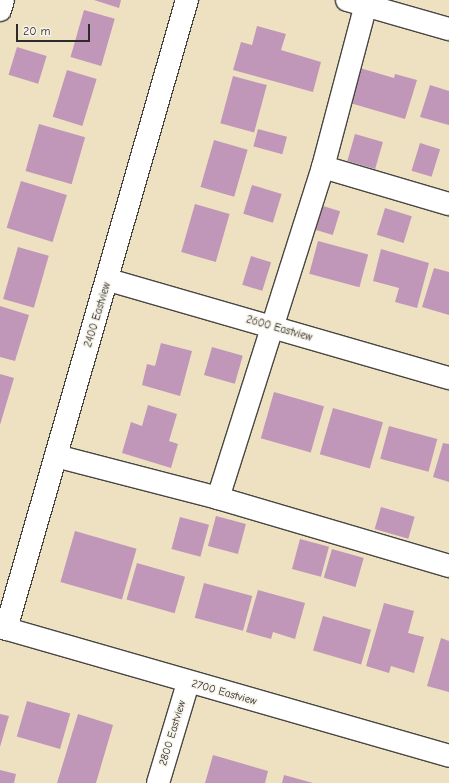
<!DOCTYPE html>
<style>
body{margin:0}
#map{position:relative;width:449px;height:783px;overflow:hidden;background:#eee1c1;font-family:"Comic Neue",sans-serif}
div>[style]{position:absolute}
.building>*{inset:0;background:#c097b9;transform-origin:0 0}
.roads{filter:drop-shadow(1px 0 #484642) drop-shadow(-1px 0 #484642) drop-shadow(0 1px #484642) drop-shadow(0 -1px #484642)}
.minor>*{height:22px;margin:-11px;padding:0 11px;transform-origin:11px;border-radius:11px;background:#fff}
span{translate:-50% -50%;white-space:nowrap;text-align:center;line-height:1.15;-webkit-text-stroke:3px #f7f3e8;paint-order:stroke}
.street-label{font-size:11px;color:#2b2b2b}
.scale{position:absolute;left:16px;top:24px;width:74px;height:18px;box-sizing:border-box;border:2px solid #2b2b2b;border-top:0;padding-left:5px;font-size:12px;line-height:14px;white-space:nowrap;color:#2b2b2b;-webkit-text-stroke:3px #f7f3e8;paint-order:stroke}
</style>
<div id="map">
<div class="building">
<div style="clip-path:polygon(94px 0,121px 0,119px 8px)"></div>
<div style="left:84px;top:10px;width:32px;height:49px;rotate:16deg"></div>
<div style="clip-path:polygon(257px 26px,286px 34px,281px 50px,321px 62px,313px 92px,233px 70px,241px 42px,252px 45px)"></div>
<div style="left:17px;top:47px;width:31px;height:29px;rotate:17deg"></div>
<div style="clip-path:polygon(360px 68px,394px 78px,395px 74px,417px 80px,405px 119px,350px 103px)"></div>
<div style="left:67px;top:70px;width:31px;height:49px;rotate:17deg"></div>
<div style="left:233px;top:76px;width:35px;height:49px;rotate:15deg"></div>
<div style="clip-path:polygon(430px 85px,449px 91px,449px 125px,420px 117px)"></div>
<div style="left:39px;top:124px;width:48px;height:49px;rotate:16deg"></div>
<div style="left:258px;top:129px;width:30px;height:18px;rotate:15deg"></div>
<div style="left:355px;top:134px;width:29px;height:28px;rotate:16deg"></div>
<div style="left:214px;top:140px;width:35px;height:49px;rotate:16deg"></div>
<div style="left:420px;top:143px;width:21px;height:29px;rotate:17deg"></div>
<div style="left:21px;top:181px;width:48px;height:49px;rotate:17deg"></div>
<div style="left:252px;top:185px;width:31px;height:30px;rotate:17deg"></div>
<div style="left:195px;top:204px;width:36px;height:50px;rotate:16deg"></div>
<div style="left:320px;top:205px;width:21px;height:25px;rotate:17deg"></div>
<div style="left:385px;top:208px;width:28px;height:28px;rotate:17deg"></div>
<div style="left:318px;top:241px;width:52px;height:34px;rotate:15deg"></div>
<div style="left:18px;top:247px;width:32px;height:54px;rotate:16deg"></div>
<div style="clip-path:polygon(381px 249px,429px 263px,417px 308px,395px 302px,399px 288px,373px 281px)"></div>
<div style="left:251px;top:256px;width:21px;height:30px;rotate:17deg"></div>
<div style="clip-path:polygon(434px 268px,449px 272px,449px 315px,422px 307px)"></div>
<div style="clip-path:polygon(0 306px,29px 315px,15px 361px,0 357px)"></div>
<div style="clip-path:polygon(161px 343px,192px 351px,180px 396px,142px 385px,147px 364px,155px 366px)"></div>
<div style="left:212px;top:347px;width:32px;height:29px;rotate:16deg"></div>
<div style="clip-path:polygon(0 374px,14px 378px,0 425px)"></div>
<div style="left:274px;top:392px;width:52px;height:48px;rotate:16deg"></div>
<div style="clip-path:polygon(148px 405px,177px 414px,169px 441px,178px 444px,171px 468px,122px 453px,131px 422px,142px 426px)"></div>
<div style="left:333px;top:408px;width:52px;height:48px;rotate:16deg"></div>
<div style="left:389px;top:426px;width:50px;height:34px;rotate:15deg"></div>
<div style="clip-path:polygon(443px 443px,449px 444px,449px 482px,433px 477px)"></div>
<div style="left:381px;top:507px;width:35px;height:23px;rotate:16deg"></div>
<div style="left:216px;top:516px;width:31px;height:31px;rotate:15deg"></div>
<div style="left:180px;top:517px;width:30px;height:33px;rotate:15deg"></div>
<div style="left:75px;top:531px;width:64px;height:53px;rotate:16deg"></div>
<div style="left:300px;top:539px;width:30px;height:31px;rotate:15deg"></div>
<div style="left:332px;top:549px;width:33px;height:30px;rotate:16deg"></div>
<div style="left:137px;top:563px;width:50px;height:38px;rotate:16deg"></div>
<div style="left:204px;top:583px;width:50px;height:36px;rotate:15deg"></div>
<div style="clip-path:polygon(258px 590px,305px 603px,295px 639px,273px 632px,271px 639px,246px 632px)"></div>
<div style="clip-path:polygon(384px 603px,414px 611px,408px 633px,424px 637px,414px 673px,391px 666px,389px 673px,366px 666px)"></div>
<div style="left:323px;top:616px;width:50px;height:36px;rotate:16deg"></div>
<div style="clip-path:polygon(441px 638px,449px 641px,449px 692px,427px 686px)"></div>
<div style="left:27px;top:701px;width:45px;height:37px;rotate:16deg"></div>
<div style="clip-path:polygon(0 714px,9px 716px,0 747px)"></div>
<div style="clip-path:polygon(78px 714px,113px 725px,96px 783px,57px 783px)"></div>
<div style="clip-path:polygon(213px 755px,268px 771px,265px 783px,205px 783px)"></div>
<div style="clip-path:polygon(0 770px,16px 774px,14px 783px,0 783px)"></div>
<div style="clip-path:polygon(284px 775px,313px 783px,282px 783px)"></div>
</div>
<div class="roads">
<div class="minor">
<div style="left:347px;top:0;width:106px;rotate:15.9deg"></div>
<div style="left:0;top:10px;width:10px;rotate:-73deg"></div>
<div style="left:323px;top:167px;width:131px;rotate:16.4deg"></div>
<div style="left:109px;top:280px;width:354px;rotate:16.1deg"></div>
<div style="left:56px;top:456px;width:167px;rotate:14.5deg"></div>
<div style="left:218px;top:498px;width:241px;rotate:16.4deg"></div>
<div style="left:218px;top:498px;width:347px;rotate:-72.4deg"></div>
<div style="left:323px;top:167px;width:173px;rotate:-75.2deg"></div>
<div style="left:0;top:627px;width:467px;rotate:16deg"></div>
<div style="left:6px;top:629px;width:655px;rotate:-73.95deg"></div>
<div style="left:158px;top:783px;width:104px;rotate:-73.3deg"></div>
</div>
</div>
<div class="street-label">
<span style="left:98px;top:315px;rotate:-73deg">2400 Eastview</span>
<span style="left:279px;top:329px;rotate:16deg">2600 Eastview</span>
<span style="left:224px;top:693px;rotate:16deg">2700 Eastview</span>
<span style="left:173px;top:733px;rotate:-73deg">2800 Eastview</span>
</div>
<div class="scale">20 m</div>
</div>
